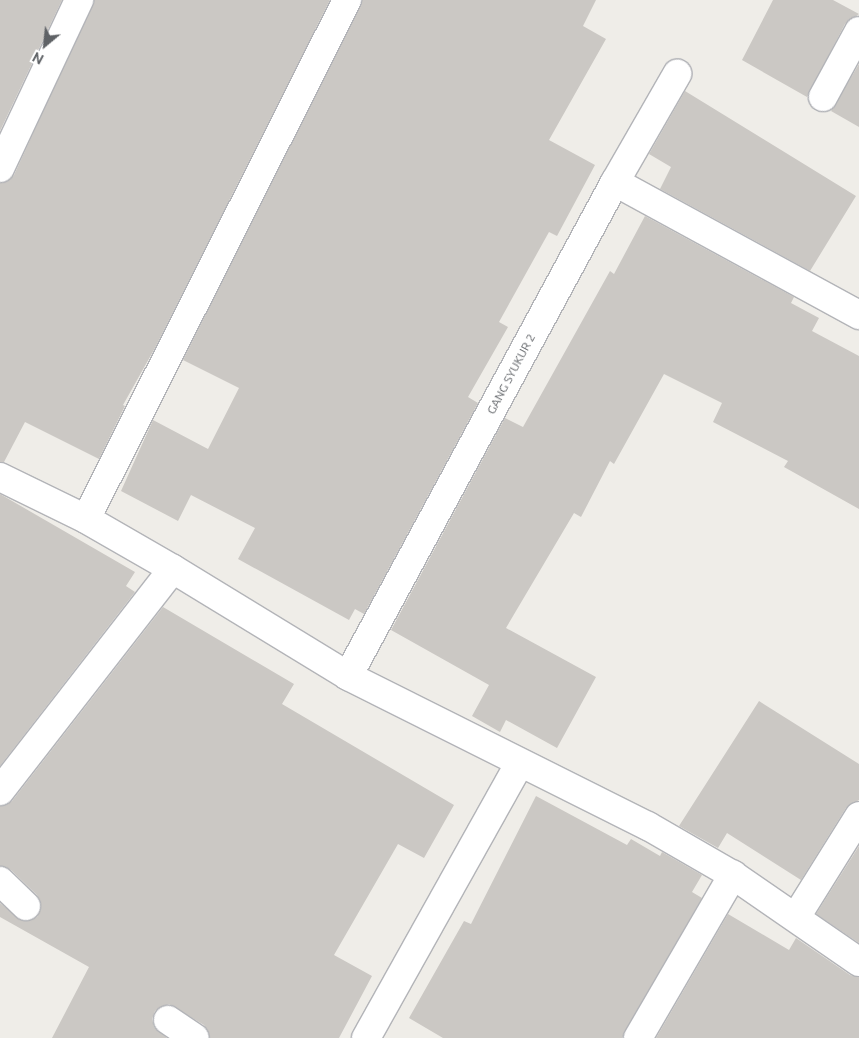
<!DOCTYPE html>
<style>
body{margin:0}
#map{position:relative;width:859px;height:1038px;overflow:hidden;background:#efede8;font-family:Ubuntu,sans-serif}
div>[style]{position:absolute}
.building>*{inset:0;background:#cbc8c4}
.roads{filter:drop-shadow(1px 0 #b3b4b8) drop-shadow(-1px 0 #b3b4b8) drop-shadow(0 1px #b3b4b8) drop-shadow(0 -1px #b3b4b8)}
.minor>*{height:28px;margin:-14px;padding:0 14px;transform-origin:14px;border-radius:14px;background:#fff}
span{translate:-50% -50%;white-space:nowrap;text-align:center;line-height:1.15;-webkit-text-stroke:5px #fff;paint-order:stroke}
.street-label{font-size:12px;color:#5f6266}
.north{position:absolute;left:20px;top:20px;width:50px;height:50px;-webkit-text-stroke:4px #fff;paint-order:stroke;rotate:208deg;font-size:14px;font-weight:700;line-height:20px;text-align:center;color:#5f6266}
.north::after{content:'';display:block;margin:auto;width:18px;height:22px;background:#5f6266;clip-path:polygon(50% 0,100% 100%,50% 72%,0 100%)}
</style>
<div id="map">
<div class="building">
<div style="clip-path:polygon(0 0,62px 0,0 131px)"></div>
<div style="clip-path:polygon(94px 0,330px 0,155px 348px,123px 405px,125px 406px,99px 459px,25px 422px,4px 462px,0 462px,0 183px,14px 175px)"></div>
<div style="clip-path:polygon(362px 0,596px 0,583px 26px,606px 39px,549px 140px,595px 165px,557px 236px,549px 232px,499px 322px,508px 327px,468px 397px,478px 403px,364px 614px,355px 609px,349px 620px,238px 559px,255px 528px,191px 495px,178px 521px,121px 491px,153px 420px,208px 449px,239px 388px,183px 360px)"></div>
<div style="clip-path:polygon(773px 0,833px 0,859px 14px,845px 24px,807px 97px,742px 60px)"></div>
<div style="clip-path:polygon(859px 64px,859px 127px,831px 111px)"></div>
<div style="clip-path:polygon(685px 91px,856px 196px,810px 271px,660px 189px,671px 167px,649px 154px)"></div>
<div style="clip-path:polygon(645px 216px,794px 297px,791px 303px,819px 318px,812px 331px,859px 356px,859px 509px,784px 467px,788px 461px,713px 422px,722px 403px,664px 374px,614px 464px,610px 461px,581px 517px,574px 513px,506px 628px,596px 677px,557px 748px,506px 720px,500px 732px,472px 716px,489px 685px,391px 630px,505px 418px,523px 427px,610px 271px,614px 274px)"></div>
<div style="clip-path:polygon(0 494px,135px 572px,126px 586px,135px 592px,0 766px)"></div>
<div style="clip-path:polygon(163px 607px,294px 684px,282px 704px,454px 805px,424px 858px,398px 844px,334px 955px,372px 976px,339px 1038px,210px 1038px,204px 1025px,169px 1004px,155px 1011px,152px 1019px,154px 1027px,167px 1038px,52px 1038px,89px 967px,0 917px,0 903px,23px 921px,37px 917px,41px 909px,37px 895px,11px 870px,0 866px,0 806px,12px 801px)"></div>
<div style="clip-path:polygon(759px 701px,859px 764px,859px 800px,846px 808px,801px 880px,727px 833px,718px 848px,679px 826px)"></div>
<div style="clip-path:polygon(536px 796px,627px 845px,631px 839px,660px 856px,662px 852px,702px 875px,692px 892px,702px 898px,622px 1038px,443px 1038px,409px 1018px,464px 921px,471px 924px)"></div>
<div style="clip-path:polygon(859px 846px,859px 943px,816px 914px)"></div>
<div style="clip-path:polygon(728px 914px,789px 950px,796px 938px,850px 975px,859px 977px,859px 1038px,656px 1038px)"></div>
</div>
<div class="roads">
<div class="minor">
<div style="left:823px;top:97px;width:75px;rotate:-61.4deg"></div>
<div style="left:0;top:168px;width:186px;rotate:-64.8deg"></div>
<div style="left:615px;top:182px;width:278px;rotate:28.6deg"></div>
<div style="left:0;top:477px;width:96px;rotate:26deg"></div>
<div style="left:86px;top:519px;width:100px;rotate:29.9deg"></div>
<div style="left:173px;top:569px;width:205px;rotate:31.4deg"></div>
<div style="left:348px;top:676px;width:335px;rotate:26.6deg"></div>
<div style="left:648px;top:826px;width:98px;rotate:30deg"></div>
<div style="left:733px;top:875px;width:153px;rotate:34.6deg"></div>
<div style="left:86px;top:519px;width:581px;rotate:-63.3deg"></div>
<div style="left:348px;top:676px;width:562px;rotate:-61.61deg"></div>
<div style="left:615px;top:182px;width:125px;rotate:-60.1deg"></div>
<div style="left:0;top:791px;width:281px;rotate:-52.1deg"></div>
<div style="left:0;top:881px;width:36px;rotate:44deg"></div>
<div style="left:796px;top:917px;width:119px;rotate:-58deg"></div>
<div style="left:168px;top:1020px;width:32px;rotate:34deg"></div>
<div style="left:366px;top:1038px;width:315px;rotate:-60.8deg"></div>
<div style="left:638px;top:1038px;width:189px;rotate:-59.8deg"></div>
</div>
</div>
<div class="street-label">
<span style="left:511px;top:374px;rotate:-62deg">GANG SYUKUR 2</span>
</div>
<div class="north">N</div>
</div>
